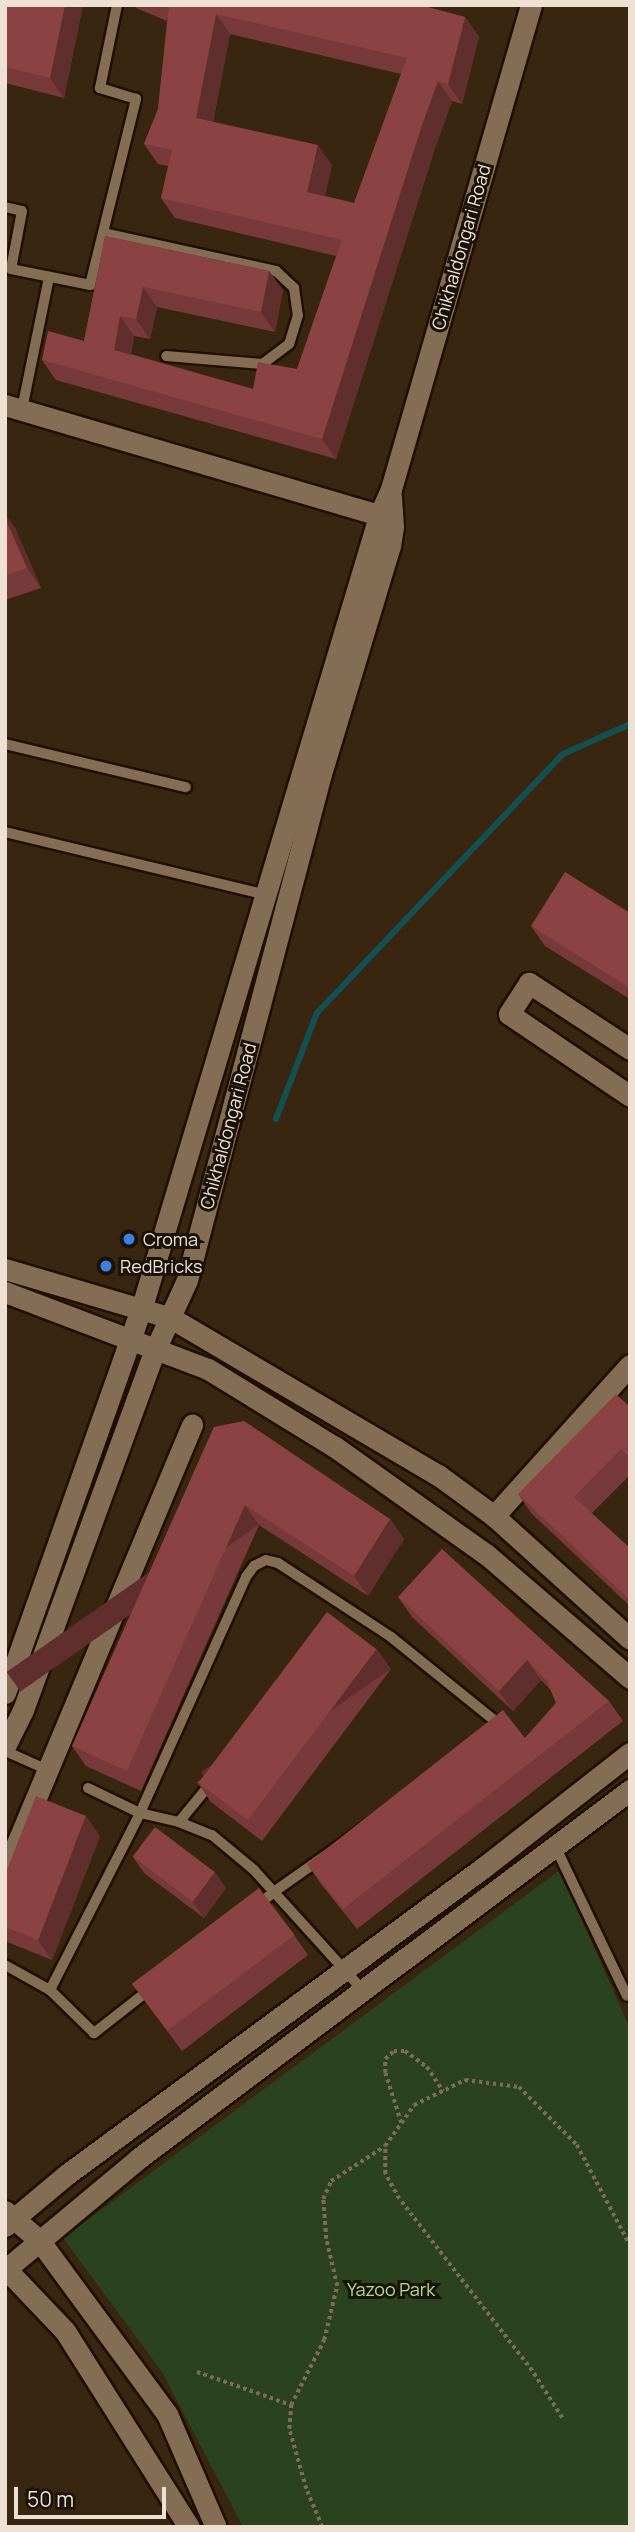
<!DOCTYPE html>
<style>
body{margin:0}
#map{position:relative;width:635px;height:2532px;overflow:hidden;background:#392610;font-family:Manrope,sans-serif}
div>[style]{position:absolute}
.green>*{inset:0;background:#2b421e}
.stream>*{height:6px;margin:-3px;padding:0 3px;transform-origin:3px;border-radius:3px;background:#145052}
.path>*{height:3.5px;margin-top:-1.75px;transform-origin:0;background:repeating-linear-gradient(90deg,#7d6c59 0 3.5px,transparent 0 7px)}
.roads{filter:drop-shadow(2px 0 #200e00) drop-shadow(-2px 0 #200e00) drop-shadow(0 2px #200e00) drop-shadow(0 -2px #200e00)}
.service>*{height:10px;margin:-5px;padding:0 5px;transform-origin:5px;border-radius:5px;background:#836d55}
.minor>*{height:21px;margin:-10.5px;padding:0 10.5px;transform-origin:10.5px;border-radius:10.5px;background:#836d55}
.tertiary>*{height:21px;margin:-10.5px;padding:0 10.5px;transform-origin:10.5px;border-radius:10.5px;background:#836d55}
.wall>*{inset:0;background:#773939}
.shaded-wall>*{inset:0;background:#612e2e;transform-origin:0 0}
.building>*{inset:0;background:#8a4242;transform-origin:0 0}
.dots>*{width:19px;height:19px;translate:-50% -50%;box-sizing:border-box;border:4px solid #1a1108;border-radius:50%}
span{translate:-50% -50%;white-space:nowrap;text-align:center;line-height:1.15;-webkit-text-stroke:6px #1a1108;paint-order:stroke}
.street-label{font-size:18px;color:#eee1d4}
.poi-label{font-size:18px;color:#eee1d4}
.left{translate:0 -50%;text-align:left}
.park-label{font-size:18px;color:#a7e08b}
.frame{position:absolute;inset:0;border:7px solid #eee1d4;pointer-events:none}
.scale{position:absolute;left:14px;top:2487px;width:152px;height:32px;box-sizing:border-box;border:4px solid #eee1d4;border-top:0;padding-left:9px;font-size:21px;line-height:24px;white-space:nowrap;color:#eee1d4;-webkit-text-stroke:5px #1a1108;paint-order:stroke}
</style>
<div id="map">
<div class="green">
<div style="clip-path:polygon(560px 1870px,630px 2029px,630px 2527px,243px 2527px,162px 2372px,63px 2238px)"></div>
</div>
<div class="stream">
<div style="left:276px;top:1119px;width:114px;rotate:-68.9deg"></div>
<div style="left:317px;top:1013px;width:357px;rotate:-46.5deg"></div>
<div style="left:563px;top:754px;width:73px;rotate:-24.1deg"></div>
</div>
<div class="path">
<div style="left:401px;top:2123px;width:52px;rotate:-107.7deg"></div>
<div style="left:385px;top:2073px;width:14px;rotate:-90deg"></div>
<div style="left:385px;top:2059px;width:12px;rotate:-42deg"></div>
<div style="left:394px;top:2051px;width:11px"></div>
<div style="left:405px;top:2051px;width:27px;rotate:36deg"></div>
<div style="left:427px;top:2067px;width:29px;rotate:56deg"></div>
<div style="left:197px;top:2372px;width:100px;rotate:19.3deg"></div>
<div style="left:562px;top:2418px;width:56px;rotate:-122.6deg"></div>
<div style="left:532px;top:2371px;width:217px;rotate:-127.7deg"></div>
<div style="left:399px;top:2199px;width:29px;rotate:-119deg"></div>
<div style="left:385px;top:2174px;width:28px;rotate:-90deg"></div>
<div style="left:385px;top:2146px;width:50px;rotate:-54.7deg"></div>
<div style="left:414px;top:2105px;width:57px;rotate:-26.1deg"></div>
<div style="left:465px;top:2080px;width:54px;rotate:7.4deg"></div>
<div style="left:519px;top:2087px;width:82px;rotate:45deg"></div>
<div style="left:577px;top:2145px;width:113px;rotate:62.1deg"></div>
<div style="left:322px;top:2527px;width:41px;rotate:-112.8deg"></div>
<div style="left:306px;top:2489px;width:62px;rotate:-105.8deg"></div>
<div style="left:289px;top:2429px;width:24px;rotate:-85deg"></div>
<div style="left:291px;top:2405px;width:73px;rotate:-63.1deg"></div>
<div style="left:324px;top:2340px;width:56px;rotate:-76.5deg"></div>
<div style="left:337px;top:2286px;width:48px;rotate:-103.2deg"></div>
<div style="left:326px;top:2239px;width:40px;rotate:-94.3deg"></div>
<div style="left:323px;top:2199px;width:20px;rotate:-66deg"></div>
<div style="left:331px;top:2181px;width:64px;rotate:-32.9deg"></div>
</div>
<div class="roads">
<div class="service">
<div style="left:5px;top:207px;width:17px;rotate:13deg"></div>
<div style="left:22px;top:211px;width:59px;rotate:100.7deg"></div>
<div style="left:11px;top:269px;width:81px;rotate:11.4deg"></div>
<div style="left:90px;top:285px;width:192px;rotate:-76.1deg"></div>
<div style="left:136px;top:99px;width:38px;rotate:-163deg"></div>
<div style="left:100px;top:88px;width:85px;rotate:-78.4deg"></div>
<div style="left:103px;top:233px;width:177px;rotate:12.4deg"></div>
<div style="left:276px;top:271px;width:25px;rotate:43deg"></div>
<div style="left:294px;top:288px;width:27px;rotate:82deg"></div>
<div style="left:298px;top:315px;width:30px;rotate:107deg"></div>
<div style="left:289px;top:344px;width:34px;rotate:143deg"></div>
<div style="left:262px;top:364px;width:96px;rotate:-175.2deg"></div>
<div style="left:22px;top:409px;width:135px;rotate:-78.4deg"></div>
<div style="left:5px;top:744px;width:186px;rotate:13.4deg"></div>
<div style="left:5px;top:832px;width:266px;rotate:13.5deg"></div>
<div style="left:266px;top:1560px;width:12px;rotate:14deg"></div>
<div style="left:278px;top:1563px;width:135px;rotate:33.2deg"></div>
<div style="left:391px;top:1637px;width:134px;rotate:38.9deg"></div>
<div style="left:495px;top:1721px;width:11px;rotate:85deg"></div>
<div style="left:496px;top:1732px;width:10px;rotate:127deg"></div>
<div style="left:490px;top:1740px;width:264px;rotate:144.9deg"></div>
<div style="left:274px;top:1892px;width:229px;rotate:141.9deg"></div>
<div style="left:94px;top:2033px;width:62px;rotate:-135.7deg"></div>
<div style="left:50px;top:1990px;width:199px;rotate:-63deg"></div>
<div style="left:140px;top:1813px;width:259px;rotate:-65.8deg"></div>
<div style="left:246px;top:1577px;width:14px;rotate:-54deg"></div>
<div style="left:254px;top:1566px;width:13px;rotate:-27deg"></div>
<div style="left:5px;top:1751px;width:47px;rotate:23.8deg"></div>
<div style="left:88px;top:1788px;width:58px;rotate:25.7deg"></div>
<div style="left:140px;top:1813px;width:40px;rotate:13deg"></div>
<div style="left:179px;top:1822px;width:35px;rotate:22deg"></div>
<div style="left:212px;top:1835px;width:55px;rotate:39.8deg"></div>
<div style="left:254px;top:1870px;width:161px;rotate:47.8deg"></div>
<div style="left:179px;top:1822px;width:50px;rotate:-50.6deg"></div>
<div style="left:555px;top:1846px;width:166px;rotate:64.4deg"></div>
<div style="left:5px;top:1965px;width:51px;rotate:29.1deg"></div>
</div>
<div class="minor">
<div style="left:5px;top:405px;width:403px;rotate:16.4deg"></div>
<div style="left:494px;top:1516px;width:203px;rotate:-48deg"></div>
<div style="left:5px;top:1872px;width:485px;rotate:-67.3deg"></div>
</div>
<div class="tertiary">
<div style="left:630px;top:1049px;width:121px;rotate:-146.8deg"></div>
<div style="left:529px;top:983px;width:37px;rotate:123deg"></div>
<div style="left:509px;top:1014px;width:146px;rotate:34.1deg"></div>
<div style="left:5px;top:1269px;width:173px;rotate:16.4deg"></div>
<div style="left:171px;top:1318px;width:310px;rotate:30.5deg"></div>
<div style="left:438px;top:1475px;width:69px;rotate:36.2deg"></div>
<div style="left:494px;top:1516px;width:183px;rotate:42.1deg"></div>
<div style="left:5px;top:1292px;width:217px;rotate:20.8deg"></div>
<div style="left:208px;top:1369px;width:149px;rotate:31.6deg"></div>
<div style="left:335px;top:1447px;width:186px;rotate:35.4deg"></div>
<div style="left:487px;top:1555px;width:189px;rotate:40.7deg"></div>
<div style="left:5px;top:1693px;width:406px;rotate:-70.5deg"></div>
<div style="left:141px;top:1310px;width:829px;rotate:-73.31deg"></div>
<div style="left:379px;top:516px;width:30px;rotate:-66deg"></div>
<div style="left:391px;top:489px;width:504px;rotate:-73.87deg"></div>
<div style="left:5px;top:1746px;width:40px;rotate:-63.4deg"></div>
<div style="left:23px;top:1710px;width:383px;rotate:-69.9deg"></div>
<div style="left:155px;top:1350px;width:77px;rotate:-65.4deg"></div>
<div style="left:187px;top:1280px;width:523px;rotate:-75.17deg"></div>
<div style="left:321px;top:774px;width:238px;rotate:-73.2deg"></div>
<div style="left:390px;top:546px;width:20px;rotate:-81deg"></div>
<div style="left:393px;top:526px;width:31px;rotate:-94deg"></div>
<div style="left:5px;top:2211px;width:45px;rotate:40.5deg"></div>
<div style="left:39px;top:2240px;width:216px;rotate:53.7deg"></div>
<div style="left:167px;top:2414px;width:123px;rotate:66.6deg"></div>
<div style="left:5px;top:2226px;width:80px;rotate:-39.9deg"></div>
<div style="left:66px;top:2175px;width:519px;rotate:-36.38deg"></div>
<div style="left:484px;top:1867px;width:185px;rotate:-38deg"></div>
<div style="left:5px;top:2268px;width:87px;rotate:46.4deg"></div>
<div style="left:65px;top:2331px;width:232px;rotate:57.7deg"></div>
<div style="left:6px;top:2269px;width:173px;rotate:-39.8deg"></div>
<div style="left:139px;top:2158px;width:614px;rotate:-36.85deg"></div>
</div>
</div>
<div class="wall">
<div style="clip-path:polygon(5px 5px,83px 5px,64px 98px,5px 83px)"></div>
<div style="clip-path:polygon(evenodd,134px 5px,420px 5px,465px 17px,479px 37px,462px 104px,452px 101px,435px 148px,336px 459px,56px 380px,42px 360px,84px 341px,105px 236px,269px 271px,283px 290px,275px 332px,157px 307px,150px 339px,134px 336px,131px 354px,253px 389px,297px 369px,336px 256px,175px 218px,161px 198px,168px 166px,158px 164px,144px 144px,158px 109px,167px 21px,136px 8px,134px 5px,230px 34px,401px 74px,354px 203px,325px 196px,332px 165px,213px 122px,230px 34px)"></div>
<div style="clip-path:polygon(5px 514px,15px 528px,41px 588px,5px 600px)"></div>
<div style="clip-path:polygon(630px 913px,630px 999px,545px 946px,531px 926px)"></div>
<div style="clip-path:polygon(630px 1407px,630px 1475px,591px 1514px,630px 1548px,630px 1606px,532px 1514px,518px 1494px)"></div>
<div style="clip-path:polygon(214px 1427px,390px 1519px,404px 1539px,368px 1596px,259px 1525px,141px 1791px,86px 1766px,72px 1746px)"></div>
<div style="clip-path:polygon(398px 1597px,609px 1701px,623px 1721px,357px 1929px,321px 1884px,307px 1864px,525px 1738px,556px 1703px,551px 1690px,541px 1680px,513px 1711px,412px 1617px)"></div>
<div style="clip-path:polygon(391px 1669px,262px 1841px,211px 1802px,197px 1782px)"></div>
<div style="clip-path:polygon(100px 1836px,52px 1960px,5px 1941px,5px 1875px)"></div>
<div style="clip-path:polygon(133px 1857px,226px 1888px,204px 1918px,144px 1873px)"></div>
<div style="clip-path:polygon(294px 1935px,308px 1955px,182px 2051px,132px 1984px)"></div>
</div>
<div class="shaded-wall">
<div style="clip-path:polygon(65px 5px,83px 5px,64px 98px,50px 78px)"></div>
<div style="clip-path:polygon(216px 14px,230px 34px,210px 138px,196px 118px)"></div>
<div style="clip-path:polygon(465px 17px,479px 37px,462px 104px,448px 84px)"></div>
<div style="clip-path:polygon(438px 81px,452px 101px,435px 148px,336px 459px,322px 439px,421px 128px)"></div>
<div style="clip-path:polygon(318px 145px,332px 165px,321px 212px,307px 192px)"></div>
<div style="clip-path:polygon(269px 271px,283px 290px,275px 332px,261px 312px)"></div>
<div style="clip-path:polygon(143px 287px,157px 307px,150px 339px,136px 319px)"></div>
<div style="clip-path:polygon(120px 316px,134px 336px,128px 370px,114px 350px)"></div>
<div style="clip-path:polygon(5px 514px,15px 528px,41px 588px,27px 568px,5px 518px)"></div>
<div style="left:245px;top:1505px;width:24px;height:291px;rotate:55deg"></div>
<div style="clip-path:polygon(390px 1519px,404px 1539px,368px 1596px,354px 1576px)"></div>
<div style="left:377px;top:1649px;width:24px;height:215px;rotate:55deg"></div>
<div style="clip-path:polygon(527px 1660px,541px 1680px,513px 1711px,499px 1691px)"></div>
<div style="clip-path:polygon(86px 1816px,100px 1836px,52px 1960px,38px 1940px)"></div>
<div style="clip-path:polygon(215px 1872px,226px 1888px,204px 1918px,193px 1902px)"></div>
</div>
<div class="building">
<div style="clip-path:polygon(5px 5px,65px 5px,50px 78px,5px 67px)"></div>
<div style="clip-path:polygon(evenodd,163px 5px,420px 5px,465px 17px,448px 84px,438px 81px,421px 128px,322px 439px,42px 360px,48px 331px,84px 341px,105px 236px,269px 271px,261px 312px,143px 287px,136px 319px,120px 316px,114px 350px,253px 389px,258px 362px,297px 369px,342px 240px,161px 198px,172px 150px,144px 144px,158px 109px,169px 8px,163px 5px,216px 14px,407px 58px,354px 203px,307px 192px,318px 145px,196px 118px,216px 14px)"></div>
<div style="clip-path:polygon(5px 518px,27px 568px,5px 576px)"></div>
<div style="clip-path:polygon(565px 872px,630px 913px,630px 988px,531px 926px)"></div>
<div style="clip-path:polygon(616px 1394px,630px 1407px,630px 1457px,621px 1449px,574px 1497px,630px 1548px,630px 1600px,518px 1494px)"></div>
<div style="clip-path:polygon(244px 1421px,390px 1519px,354px 1576px,245px 1505px,127px 1771px,72px 1746px,214px 1427px)"></div>
<div style="clip-path:polygon(442px 1549px,609px 1701px,343px 1909px,307px 1864px,503px 1710px,525px 1738px,556px 1703px,547px 1681px,527px 1660px,499px 1691px,398px 1597px)"></div>
<div style="left:327px;top:1612px;width:62px;height:214px;rotate:37deg"></div>
<div style="clip-path:polygon(36px 1796px,86px 1816px,38px 1940px,5px 1927px,5px 1875px)"></div>
<div style="left:155px;top:1827px;width:75px;height:37px;rotate:37deg"></div>
<div style="left:259px;top:1888px;width:59px;height:159px;rotate:53deg"></div>
</div>
<div class="dots">
<div style="left:129px;top:1239px;background:#3f7fe0"></div>
<div style="left:106px;top:1266px;background:#3f7fe0"></div>
</div>
<div class="street-label">
<span style="left:461px;top:247px;rotate:-74deg">Chikhaldongari Road</span>
<span style="left:228px;top:1126px;rotate:-75deg">Chikhaldongari Road</span>
</div>
<div class="poi-label">
<span class="left" style="left:143px;top:1239px">Croma</span>
<span class="left" style="left:120px;top:1266px">RedBricks</span>
</div>
<div class="park-label">
<span style="left:391px;top:2289px">Yazoo Park</span>
</div>
<div class="frame"></div>
<div class="scale">50 m</div>
</div>
